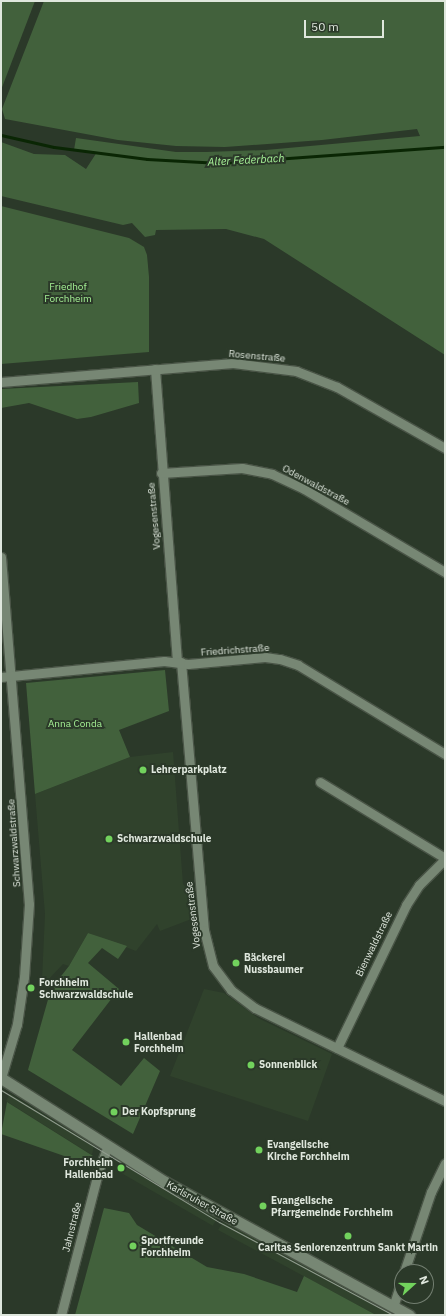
<!DOCTYPE html>
<meta charset="utf-8">
<style>
body{margin:0}
#map{position:relative;width:446px;height:1316px;overflow:hidden;background:#2b3929;font-family:"IBM Plex Sans",sans-serif}
div>[style]{position:absolute}
.built>*{inset:0;background:#30422c;transform-origin:0 0}
.green>*{inset:0;background:#42613c}
.stream>*{height:3px;margin:-1.5px;padding:0 1.5px;transform-origin:1.5px;border-radius:1.5px;background:#0a2604}
.roads{filter:drop-shadow(1px 0 #495446) drop-shadow(-1px 0 #495446) drop-shadow(0 1px #495446) drop-shadow(0 -1px #495446)}
.minor>*{height:9px;margin:-4.5px;padding:0 4.5px;transform-origin:4.5px;border-radius:4.5px;background:#778774}
.tertiary>*{height:11px;margin:-5.5px;padding:0 5.5px;transform-origin:5.5px;border-radius:5.5px;background:#778774}
.tram>*{height:1px;margin:-0.5px;padding:0 0.5px;transform-origin:0.5px;border-radius:0.5px;background:#919c8f}
.dots>*{width:11px;height:11px;translate:-50% -50%;box-sizing:border-box;border:2px solid #2b3929;border-radius:50%}
span{translate:-50% -50%;white-space:nowrap;text-align:center;line-height:1.15;-webkit-text-stroke:4px #2b3929;paint-order:stroke}
.park-label{font-size:10px;color:#a4ef94}
.street-label{font-size:10px;color:#dfe7dd}
.poi-label{font-size:10px;color:#dfe7dd;font-weight:700}
.left{translate:0 -50%;text-align:left}
.right{translate:-100% -50%;text-align:right}
.water-label{font-size:11px;color:#a6f197;font-style:italic}
.frame{position:absolute;inset:0;border:2px solid #dfe7dd;pointer-events:none}
.north{position:absolute;left:394px;top:1264px;width:40px;height:40px;box-sizing:border-box;background:#2b3929;border:1px solid #737f71;border-radius:50%;rotate:69deg;font-size:11px;font-weight:700;line-height:16px;text-align:center;color:#dfe7dd}
.north::after{content:'';display:block;margin:auto;width:14px;height:18px;background:#72d25d;clip-path:polygon(50% 0,100% 100%,50% 72%,0 100%)}
.scale{position:absolute;left:304px;top:20px;width:80px;height:18px;box-sizing:border-box;border:2px solid #dfe7dd;border-top:0;padding-left:5px;font-size:12px;line-height:14px;white-space:nowrap;color:#dfe7dd;-webkit-text-stroke:3px #2b3929;paint-order:stroke}
</style>
<div id="map">
<div class="built">
<div style="clip-path:polygon(173px 752px,183px 884px,191px 894px,194px 918px,160px 931px,157px 924px,136px 951px,88px 933px,69px 966px,63px 964px,47px 981px,42px 980px,45px 914px,35px 794px,130px 757px)"></div>
<div style="clip-path:polygon(204px 989px,224px 993px,258px 1018px,332px 1054px,308px 1121px,170px 1076px)"></div>
<div style="clip-path:polygon(10px 1094px,94px 1145px,92px 1155px,6px 1101px)"></div>
<div style="left:122px;top:1163px;width:110px;height:9px;rotate:30deg"></div>
<div style="clip-path:polygon(223px 1222px,398px 1315px,376px 1315px,218px 1230px)"></div>
</div>
<div class="green">
<div style="clip-path:polygon(1px 1px,35px 1px,1px 90px)"></div>
<div style="clip-path:polygon(44px 1px,445px 1px,445px 355px,264px 239px,226px 229px,156px 230px,155px 235px,145px 237px,132px 223px,123px 225px,1px 196px,1px 142px,34px 154px,65px 155px,86px 169px,97px 152px,74px 150px,76px 138px,176px 152px,206px 152px,266px 150px,420px 136px,417px 129px,322px 140px,225px 147px,176px 146px,118px 140px,5px 119px,2px 109px)"></div>
<div style="clip-path:polygon(1px 206px,129px 238px,144px 247px,147px 255px,149px 277px,149px 352px,1px 364px)"></div>
<div style="clip-path:polygon(138px 382px,139px 403px,91px 417px,77px 419px,29px 403px,1px 408px,1px 389px)"></div>
<div style="clip-path:polygon(165px 670px,169px 711px,119px 730px,130px 757px,35px 794px,26px 683px)"></div>
<div style="clip-path:polygon(88px 933px,127px 946px,118px 959px,102px 948px,88px 963px,119px 989px,72px 1050px,121px 1086px,144px 1058px,160px 1071px,133px 1134px,28px 1070px,51px 989px,69px 966px)"></div>
<div style="clip-path:polygon(7px 1102px,93px 1156px,90px 1165px,1px 1134px)"></div>
<div style="clip-path:polygon(104px 1208px,129px 1213px,137px 1225px,207px 1267px,244px 1274px,297px 1292px,304px 1276px,376px 1315px,75px 1315px)"></div>
</div>
<div class="stream">
<div style="left:1px;top:135px;width:54px;rotate:12.8deg"></div>
<div style="left:54px;top:147px;width:94px;rotate:7.4deg"></div>
<div style="left:147px;top:159px;width:73px;rotate:3.1deg"></div>
<div style="left:220px;top:163px;width:226px;rotate:-4.1deg"></div>
</div>
<div class="roads">
<div class="minor">
<div style="left:155px;top:369px;width:294px;rotate:85.7deg"></div>
<div style="left:1px;top:382px;width:233px;rotate:-4.7deg"></div>
<div style="left:233px;top:363px;width:64px;rotate:7.2deg"></div>
<div style="left:296px;top:371px;width:44px;rotate:21.3deg"></div>
<div style="left:337px;top:387px;width:124px;rotate:29.5deg"></div>
<div style="left:161px;top:473px;width:81px;rotate:-3.5deg"></div>
<div style="left:242px;top:468px;width:31px;rotate:11deg"></div>
<div style="left:272px;top:474px;width:35px;rotate:25deg"></div>
<div style="left:304px;top:489px;width:164px;rotate:30.5deg"></div>
<div style="left:1px;top:557px;width:348px;rotate:85.4deg"></div>
<div style="left:29px;top:904px;width:73px;rotate:93.9deg"></div>
<div style="left:24px;top:977px;width:48px;rotate:98.5deg"></div>
<div style="left:17px;top:1024px;width:56px;rotate:106.5deg"></div>
<div style="left:181px;top:662px;width:269px;rotate:85.1deg"></div>
<div style="left:204px;top:930px;width:37px;rotate:76deg"></div>
<div style="left:213px;top:966px;width:30px;rotate:53deg"></div>
<div style="left:231px;top:990px;width:30px;rotate:37deg"></div>
<div style="left:255px;top:1008px;width:212px;rotate:26.1deg"></div>
<div style="left:1px;top:677px;width:164px;rotate:-5.6deg"></div>
<div style="left:164px;top:661px;width:24px;rotate:7deg"></div>
<div style="left:188px;top:664px;width:77px;rotate:-5.2deg"></div>
<div style="left:265px;top:657px;width:15px;rotate:8deg"></div>
<div style="left:280px;top:659px;width:19px;rotate:18deg"></div>
<div style="left:298px;top:665px;width:172px;rotate:31.2deg"></div>
<div style="left:320px;top:782px;width:146px;rotate:31.3deg"></div>
<div style="left:337px;top:1048px;width:159px;rotate:-64.2deg"></div>
<div style="left:406px;top:905px;width:24px;rotate:-57deg"></div>
<div style="left:419px;top:885px;width:37px;rotate:-45deg"></div>
<div style="left:404px;top:1272px;width:84px;rotate:-71.4deg"></div>
<div style="left:431px;top:1192px;width:32px;rotate:-64deg"></div>
<div style="left:393px;top:1307px;width:29px;rotate:-72deg"></div>
<div style="left:61px;top:1315px;width:151px;rotate:-75.4deg"></div>
<div style="left:99px;top:1169px;width:25px;rotate:-69deg"></div>
</div>
<div class="tertiary">
<div style="left:1px;top:1078px;width:194px;rotate:32.4deg"></div>
<div style="left:165px;top:1182px;width:278px;rotate:28.6deg"></div>
</div>
</div>
<div class="tram">
<div style="left:1px;top:1090px;width:255px;rotate:31.2deg"></div>
<div style="left:219px;top:1222px;width:197px;rotate:28.1deg"></div>
</div>
<div class="dots">
<div style="left:143px;top:770px;background:#72d25d"></div>
<div style="left:109px;top:839px;background:#72d25d"></div>
<div style="left:236px;top:963px;background:#72d25d"></div>
<div style="left:31px;top:988px;background:#72d25d"></div>
<div style="left:126px;top:1042px;background:#72d25d"></div>
<div style="left:251px;top:1065px;background:#72d25d"></div>
<div style="left:114px;top:1112px;background:#72d25d"></div>
<div style="left:259px;top:1150px;background:#72d25d"></div>
<div style="left:121px;top:1168px;background:#72d25d"></div>
<div style="left:263px;top:1206px;background:#72d25d"></div>
<div style="left:348px;top:1236px;background:#72d25d"></div>
<div style="left:133px;top:1246px;background:#72d25d"></div>
</div>
<div class="park-label">
<span style="left:68px;top:292px">Friedhof<br>Forchheim</span>
<span style="left:75px;top:724px">Anna Conda</span>
</div>
<div class="street-label">
<span style="left:257px;top:356px;rotate:5deg">Rosenstraße</span>
<span style="left:316px;top:485px;rotate:28deg">Odenwaldstraße</span>
<span style="left:154px;top:516px;rotate:-95deg">Vogesenstraße</span>
<span style="left:235px;top:650px;rotate:-4deg">Friedrichstraße</span>
<span style="left:14px;top:843px;rotate:-94deg">Schwarzwaldstraße</span>
<span style="left:193px;top:915px;rotate:-97deg">Vogesenstraße</span>
<span style="left:374px;top:944px;rotate:-64deg">Bienwaldstraße</span>
<span style="left:202px;top:1203px;rotate:29deg">Karlsruher Straße</span>
<span style="left:72px;top:1227px;rotate:-76deg">Jahnstraße</span>
</div>
<div class="poi-label">
<span class="left" style="left:151px;top:770px">Lehrerparkplatz</span>
<span class="left" style="left:117px;top:839px">Schwarzwaldschule</span>
<span class="left" style="left:244px;top:963px">Bäckerei<br>Nussbaumer</span>
<span class="left" style="left:39px;top:988px">Forchheim<br>Schwarzwaldschule</span>
<span class="left" style="left:134px;top:1042px">Hallenbad<br>Forchheim</span>
<span class="left" style="left:259px;top:1065px">Sonnenblick</span>
<span class="left" style="left:122px;top:1112px">Der Kopfsprung</span>
<span class="left" style="left:267px;top:1150px">Evangelische<br>Kirche Forchheim</span>
<span class="right" style="left:113px;top:1168px">Forchheim<br>Hallenbad</span>
<span class="left" style="left:271px;top:1206px">Evangelische<br>Pfarrgemeinde Forchheim</span>
<span class="left" style="left:141px;top:1246px">Sportfreunde<br>Forchheim</span>
<span style="left:348px;top:1248px">Caritas Seniorenzentrum Sankt Martin</span>
</div>
<div class="water-label">
<span style="left:246px;top:160px;rotate:-3deg">Alter Federbach</span>
</div>
<div class="frame"></div>
<div class="north">N</div>
<div class="scale">50 m</div>
</div>
